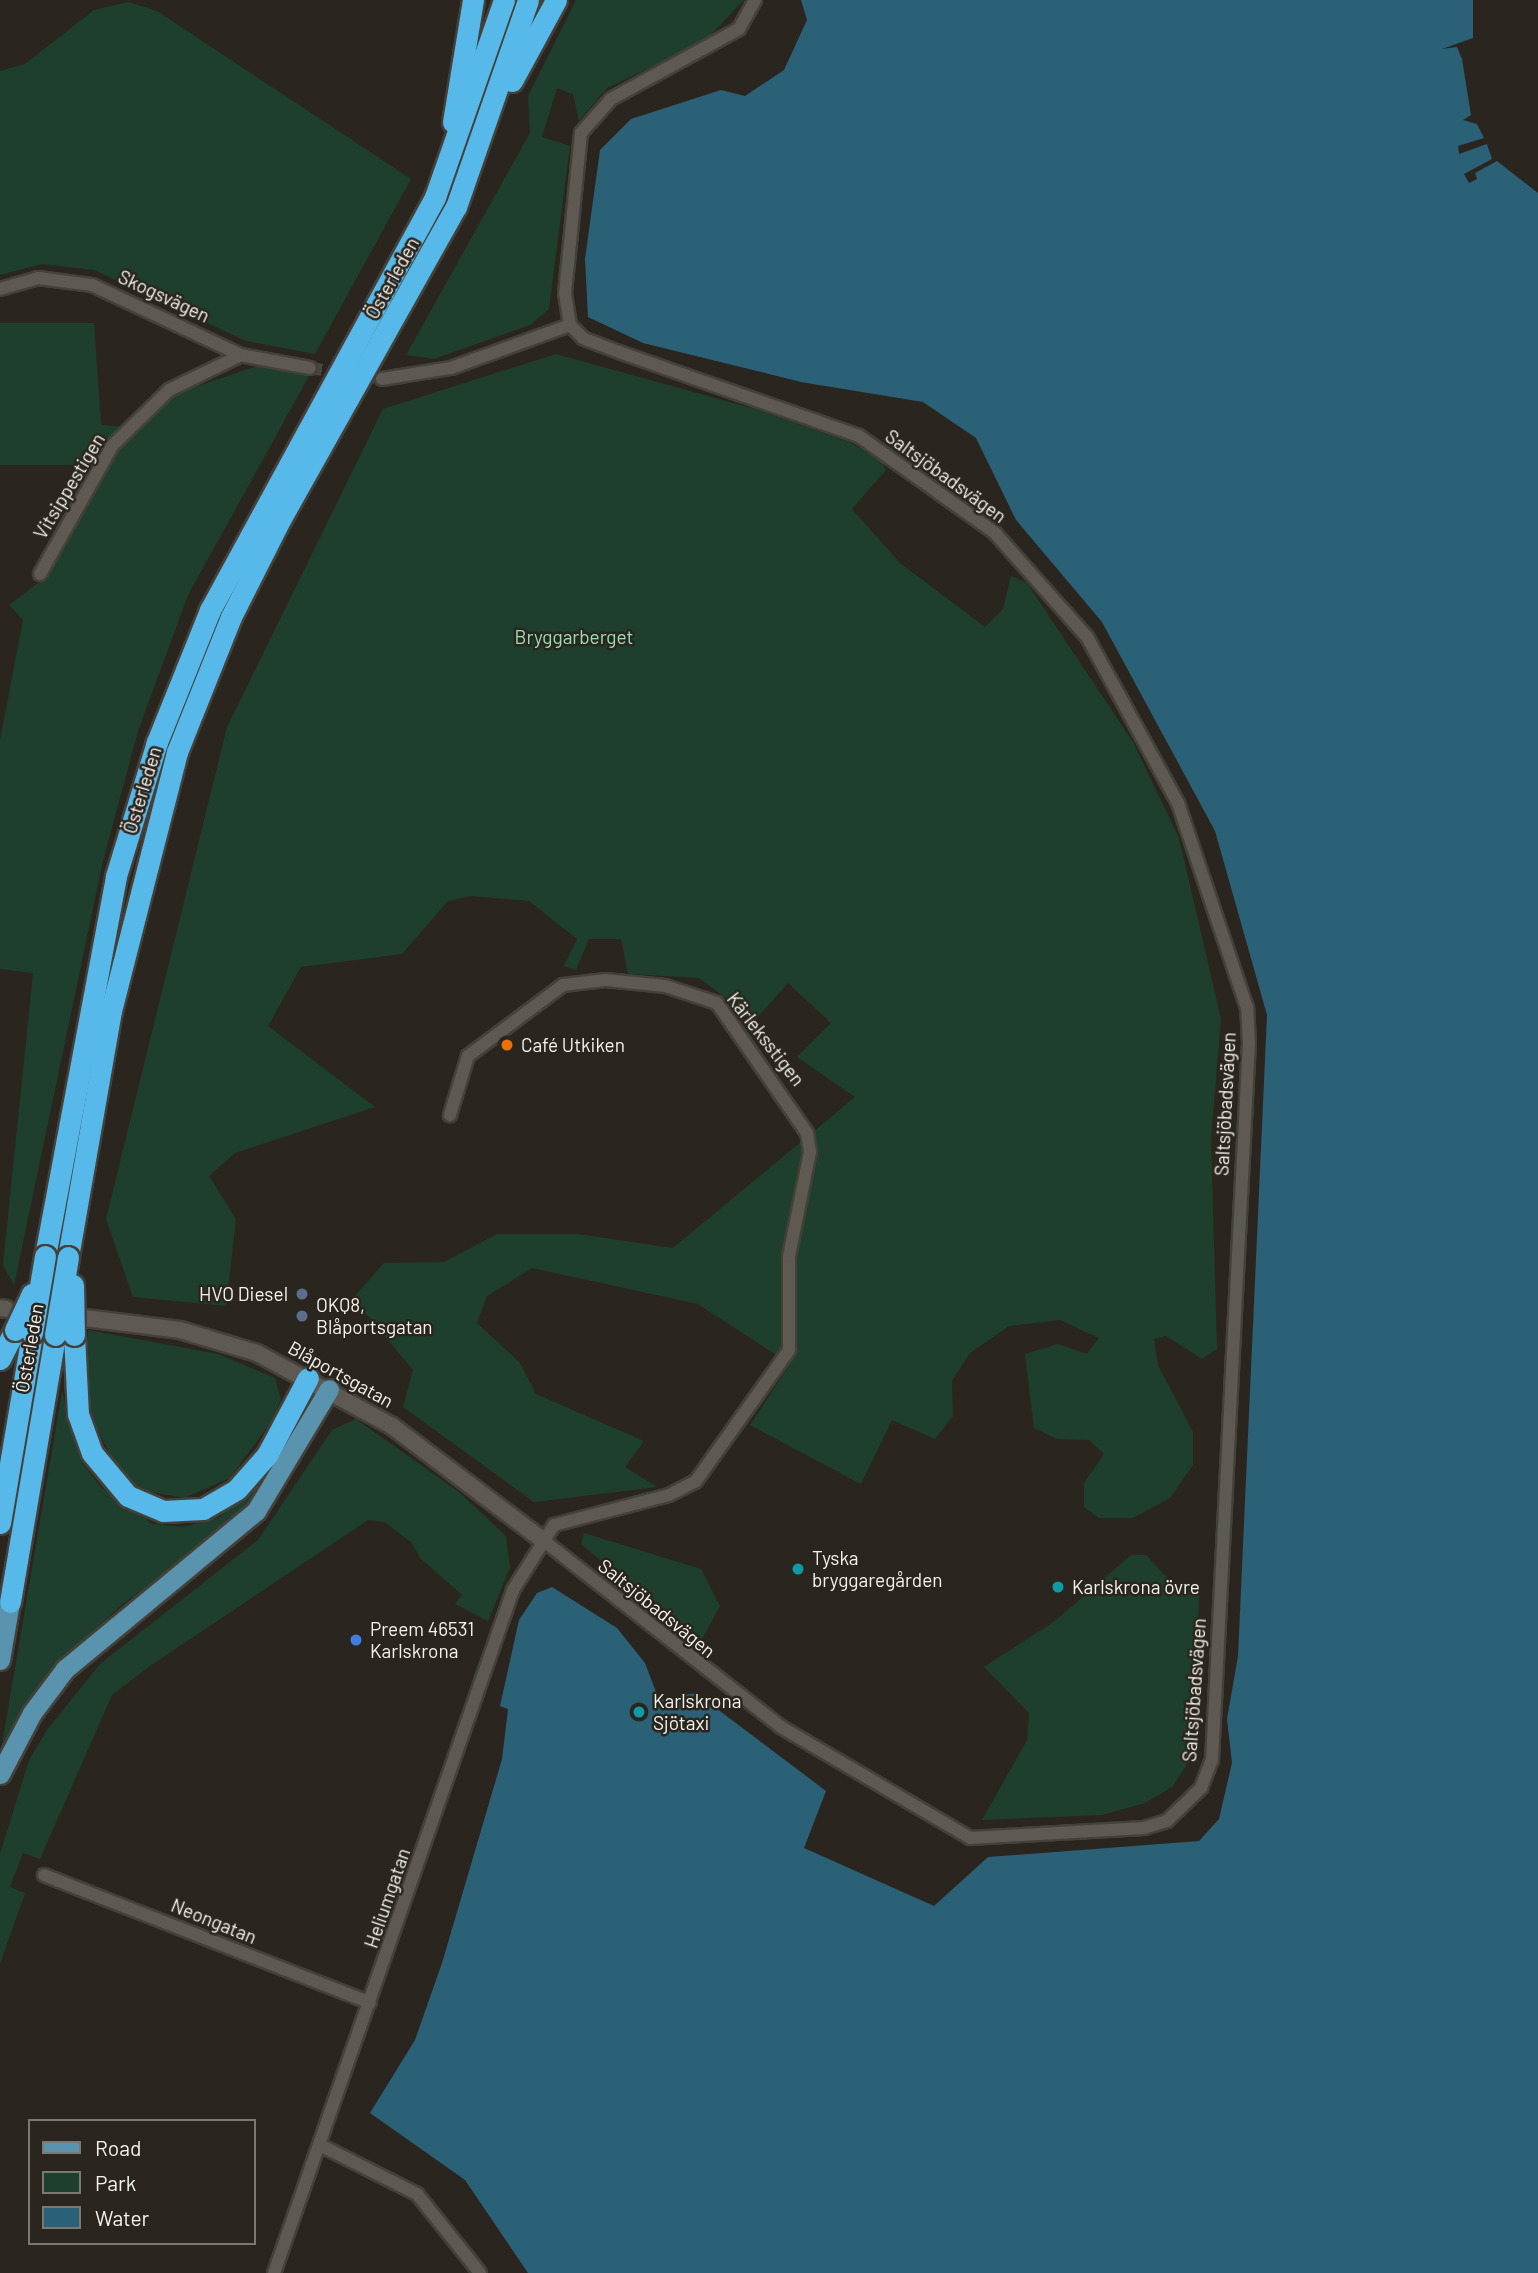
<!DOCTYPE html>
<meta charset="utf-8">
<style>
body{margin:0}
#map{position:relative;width:1538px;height:2273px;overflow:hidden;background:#2a261f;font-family:Barlow,sans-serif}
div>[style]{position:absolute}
.green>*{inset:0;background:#1e3f2d}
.water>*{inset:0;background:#2a6176}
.minor-tunnel>*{height:12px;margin-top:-6px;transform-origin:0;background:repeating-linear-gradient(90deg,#48453e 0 12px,transparent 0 18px)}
.roads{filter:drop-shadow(2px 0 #44413b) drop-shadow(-2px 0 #44413b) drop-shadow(0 2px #44413b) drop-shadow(0 -2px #44413b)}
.minor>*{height:12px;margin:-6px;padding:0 6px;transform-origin:6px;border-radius:6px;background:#5e5952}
.tertiary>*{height:16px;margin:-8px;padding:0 8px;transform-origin:8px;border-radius:8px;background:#5e5952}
.primary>*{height:19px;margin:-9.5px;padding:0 9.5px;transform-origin:9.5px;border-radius:9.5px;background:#5993ad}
.motorway>*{height:21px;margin:-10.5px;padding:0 10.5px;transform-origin:10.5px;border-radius:10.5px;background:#56b9ea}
.bridges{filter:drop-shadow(2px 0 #44413b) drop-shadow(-2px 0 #44413b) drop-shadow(0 2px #44413b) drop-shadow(0 -2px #44413b)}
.motorway-bridge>*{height:21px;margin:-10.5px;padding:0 10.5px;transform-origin:10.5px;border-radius:10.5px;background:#56b9ea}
.dots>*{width:19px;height:19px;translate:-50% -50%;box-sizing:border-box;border:4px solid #2a261f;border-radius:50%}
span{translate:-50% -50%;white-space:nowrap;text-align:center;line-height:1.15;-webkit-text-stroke:5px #2a261f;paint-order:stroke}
.street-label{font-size:19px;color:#f5f2ed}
.park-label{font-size:19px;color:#94e0b5}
.poi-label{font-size:19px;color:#f5f2ed}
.left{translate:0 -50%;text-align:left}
.right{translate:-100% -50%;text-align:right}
.legend{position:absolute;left:28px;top:2119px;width:228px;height:126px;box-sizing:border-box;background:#2a261f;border:2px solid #7b7871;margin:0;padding:9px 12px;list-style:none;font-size:21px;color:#f5f2ed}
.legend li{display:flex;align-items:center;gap:14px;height:35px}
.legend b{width:35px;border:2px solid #7b7871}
</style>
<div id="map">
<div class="green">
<div style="clip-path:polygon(576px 0,744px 0,704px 42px,607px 88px,579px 121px,573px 94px,557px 88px,542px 137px,570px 146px,549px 309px,530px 325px,434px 359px,406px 355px,530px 133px,528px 96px)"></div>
<div style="clip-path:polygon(128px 2px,157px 11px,411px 179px,315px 354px,246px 341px,94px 270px,42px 264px,0 275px,0 71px,25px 64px,94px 10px)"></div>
<div style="clip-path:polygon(0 323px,94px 323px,101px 425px,124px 427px,95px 465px,0 465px)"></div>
<div style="clip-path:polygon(556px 354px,755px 409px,849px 442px,881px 461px,886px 470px,852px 509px,900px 563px,985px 627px,1003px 609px,1011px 576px,1027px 583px,1133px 742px,1179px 838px,1221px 1019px,1211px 1139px,1217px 1349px,1202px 1359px,1166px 1336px,1154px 1339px,1158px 1365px,1193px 1432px,1193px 1465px,1170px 1498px,1133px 1518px,1099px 1518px,1084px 1507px,1084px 1483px,1104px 1454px,1089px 1440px,1057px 1439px,1034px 1428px,1025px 1354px,1058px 1344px,1087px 1354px,1099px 1338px,1060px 1320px,1009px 1326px,970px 1353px,952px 1381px,953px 1416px,935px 1439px,892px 1420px,861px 1484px,750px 1425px,790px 1364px,698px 1304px,532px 1268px,487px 1296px,477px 1323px,520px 1363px,536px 1394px,644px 1441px,625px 1467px,657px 1487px,534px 1502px,403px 1407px,413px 1370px,353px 1298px,384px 1263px,444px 1262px,497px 1234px,577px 1234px,673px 1248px,855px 1097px,797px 1057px,831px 1023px,788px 983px,755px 1020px,699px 978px,628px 974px,621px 939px,589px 939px,576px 970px,564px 966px,577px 939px,529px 901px,471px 896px,448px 901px,402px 954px,301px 967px,268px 1026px,375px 1107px,235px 1153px,209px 1176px,236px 1219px,226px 1306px,133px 1297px,106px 1219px,227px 727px,383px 409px)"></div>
<div style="clip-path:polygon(257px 366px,309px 376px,188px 595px,138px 731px,103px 861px,14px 1285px,3px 1265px,33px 973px,0 969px,0 740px,23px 620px,9px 605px,47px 576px,118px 450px,177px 393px)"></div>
<div style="clip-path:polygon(88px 1330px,218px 1354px,275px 1378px,281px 1399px,271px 1422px,230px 1478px,184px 1498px,140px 1490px,119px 1472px,92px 1419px,86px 1389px)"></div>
<div style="clip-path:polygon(62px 1392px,81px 1462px,101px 1487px,153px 1524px,184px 1527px,220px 1517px,280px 1457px,262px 1492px,236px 1521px,119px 1607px,49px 1673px,1px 1750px)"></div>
<div style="clip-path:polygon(356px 1419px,460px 1493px,506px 1536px,510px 1568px,488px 1621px,455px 1604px,462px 1595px,420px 1558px,412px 1543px,385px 1522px,368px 1520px,150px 1666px,112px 1695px,40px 1859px,23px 1853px,10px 1887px,25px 1893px,0 1964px,0 1854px,29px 1760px,47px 1730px,100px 1664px,258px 1540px,332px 1430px)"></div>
<div style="clip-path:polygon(584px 1533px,701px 1569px,720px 1606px,700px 1643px,581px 1544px)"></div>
<div style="clip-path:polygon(1131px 1555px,1146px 1555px,1177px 1588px,1200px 1586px,1190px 1760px,1172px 1787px,1145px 1803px,1102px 1815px,982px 1820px,1027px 1740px,1029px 1713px,984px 1667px,1055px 1621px)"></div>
</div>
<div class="water">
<div style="clip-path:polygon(801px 0,1473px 0,1473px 38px,1442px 49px,1457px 47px,1462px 59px,1471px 115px,1463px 120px,1477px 124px,1484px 138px,1458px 146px,1459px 154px,1487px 144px,1492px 159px,1464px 174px,1469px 183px,1477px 179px,1475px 173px,1497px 161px,1538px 193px,1538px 2273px,528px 2273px,465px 2180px,370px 2113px,415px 2040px,442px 1963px,502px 1759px,508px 1709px,500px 1706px,519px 1620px,537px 1593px,552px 1587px,617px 1628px,645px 1663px,659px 1700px,696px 1693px,826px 1791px,804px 1848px,934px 1906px,988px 1857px,1199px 1841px,1219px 1819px,1232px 1763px,1227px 1719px,1238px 1656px,1267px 1015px,1215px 831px,1102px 622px,1016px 520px,976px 438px,923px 402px,801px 382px,643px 343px,588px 317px,585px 259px,600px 150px,631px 119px,721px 90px,745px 96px,784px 70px,807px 20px)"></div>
</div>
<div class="minor-tunnel">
<div style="left:310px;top:368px;width:73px;rotate:8.7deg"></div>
</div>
<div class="roads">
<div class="minor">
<div style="left:0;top:289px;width:40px;rotate:-16deg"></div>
<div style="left:38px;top:278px;width:54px;rotate:7.4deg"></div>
<div style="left:92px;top:285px;width:165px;rotate:25.2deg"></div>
<div style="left:241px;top:355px;width:70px;rotate:10.7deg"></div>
<div style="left:382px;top:379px;width:70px;rotate:-9.1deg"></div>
<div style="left:451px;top:368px;width:127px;rotate:-19.9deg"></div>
<div style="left:40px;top:574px;width:147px;rotate:-60.6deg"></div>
<div style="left:112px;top:446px;width:80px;rotate:-44.5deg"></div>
<div style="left:169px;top:390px;width:80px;rotate:-25.9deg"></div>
<div style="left:544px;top:1541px;width:301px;rotate:38.1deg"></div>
<div style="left:781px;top:1727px;width:219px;rotate:30.4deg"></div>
<div style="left:970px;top:1838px;width:174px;rotate:-3.3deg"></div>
<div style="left:1144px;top:1828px;width:24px;rotate:-17deg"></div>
<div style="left:1167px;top:1821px;width:47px;rotate:-44.1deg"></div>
<div style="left:1201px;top:1788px;width:30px;rotate:-69deg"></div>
<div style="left:1212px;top:1760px;width:718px;rotate:-87.05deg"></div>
<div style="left:1249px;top:1043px;width:35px;rotate:-93deg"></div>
<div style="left:1247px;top:1008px;width:216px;rotate:-108.6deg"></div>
<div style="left:1178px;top:803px;width:189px;rotate:-118.7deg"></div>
<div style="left:1087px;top:637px;width:139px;rotate:-131.5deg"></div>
<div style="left:995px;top:533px;width:167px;rotate:-144.5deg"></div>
<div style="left:859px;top:436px;width:254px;rotate:-160.7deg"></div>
<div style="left:619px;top:352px;width:39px;rotate:-159deg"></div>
<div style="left:583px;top:338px;width:18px;rotate:-135deg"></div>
<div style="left:570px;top:325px;width:32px;rotate:-99deg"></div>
<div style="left:565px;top:293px;width:161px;rotate:-84.3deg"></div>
<div style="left:581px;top:133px;width:45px;rotate:-48.6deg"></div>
<div style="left:611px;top:99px;width:146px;rotate:-28.7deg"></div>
<div style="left:739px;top:29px;width:33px;rotate:-61deg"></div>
<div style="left:44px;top:1875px;width:350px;rotate:21.4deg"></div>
<div style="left:320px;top:2145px;width:109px;rotate:26.8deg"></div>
<div style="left:417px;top:2194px;width:101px;rotate:51.4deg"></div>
<div style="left:274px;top:2273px;width:724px;rotate:-70.71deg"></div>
<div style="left:513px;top:1590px;width:77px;rotate:-57.8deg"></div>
<div style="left:554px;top:1525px;width:119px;rotate:-14.6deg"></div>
<div style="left:669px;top:1495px;width:30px;rotate:-27deg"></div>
<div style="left:696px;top:1481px;width:161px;rotate:-54.6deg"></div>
<div style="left:789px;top:1350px;width:94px;rotate:-90deg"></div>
<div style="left:789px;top:1256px;width:106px;rotate:-78.6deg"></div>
<div style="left:810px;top:1152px;width:19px;rotate:-99deg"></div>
<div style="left:807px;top:1133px;width:158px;rotate:-124.7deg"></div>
<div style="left:717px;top:1003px;width:55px;rotate:-161.9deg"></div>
<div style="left:665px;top:986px;width:60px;rotate:-174.3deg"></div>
<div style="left:605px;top:980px;width:42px;rotate:173.2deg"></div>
<div style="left:563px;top:985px;width:119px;rotate:143.2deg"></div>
<div style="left:468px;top:1056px;width:62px;rotate:107deg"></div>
</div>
<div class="tertiary">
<div style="left:0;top:1308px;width:6px;rotate:9deg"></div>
<div style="left:85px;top:1318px;width:96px;rotate:7.2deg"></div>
<div style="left:180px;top:1330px;width:80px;rotate:16.6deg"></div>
<div style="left:257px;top:1353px;width:153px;rotate:28.4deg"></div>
<div style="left:392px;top:1426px;width:191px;rotate:37.1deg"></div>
</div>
<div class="primary">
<div style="left:0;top:1660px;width:59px;rotate:-80.2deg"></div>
<div style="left:0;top:1774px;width:69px;rotate:-62.3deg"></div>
<div style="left:32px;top:1713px;width:55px;rotate:-53.1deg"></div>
<div style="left:65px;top:1669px;width:248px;rotate:-39.6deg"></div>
<div style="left:256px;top:1511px;width:142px;rotate:-59.1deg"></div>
</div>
<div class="motorway">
<div style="left:512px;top:81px;width:92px;rotate:-61.5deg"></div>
<div style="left:453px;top:122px;width:124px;rotate:-80.7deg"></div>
<div style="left:45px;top:1256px;width:387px;rotate:-79.4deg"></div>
<div style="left:116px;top:876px;width:140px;rotate:-73deg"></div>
<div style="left:157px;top:742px;width:142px;rotate:-68.1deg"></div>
<div style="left:210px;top:610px;width:470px;rotate:-61.4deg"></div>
<div style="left:435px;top:197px;width:209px;rotate:-70.7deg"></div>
<div style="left:68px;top:1257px;width:250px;rotate:-80.1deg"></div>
<div style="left:111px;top:1011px;width:267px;rotate:-75.7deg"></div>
<div style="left:177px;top:752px;width:145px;rotate:-68.2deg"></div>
<div style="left:231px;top:617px;width:109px;rotate:-63.2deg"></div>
<div style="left:280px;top:520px;width:359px;rotate:-60.7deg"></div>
<div style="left:456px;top:207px;width:219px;rotate:-70.8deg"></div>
<div style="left:74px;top:1335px;width:79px;rotate:87.1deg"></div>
<div style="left:78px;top:1414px;width:41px;rotate:70.3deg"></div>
<div style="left:92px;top:1453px;width:56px;rotate:50.1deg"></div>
<div style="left:128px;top:1496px;width:38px;rotate:23deg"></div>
<div style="left:163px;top:1511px;width:40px;rotate:-2.9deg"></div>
<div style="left:203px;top:1509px;width:39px;rotate:-30deg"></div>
<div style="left:237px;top:1489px;width:45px;rotate:-48.6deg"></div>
<div style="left:267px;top:1455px;width:87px;rotate:-62deg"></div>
<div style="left:0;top:1359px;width:33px;rotate:-63deg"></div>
<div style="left:0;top:1523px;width:193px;rotate:-80.4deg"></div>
<div style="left:10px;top:1602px;width:271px;rotate:-80.4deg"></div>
</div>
</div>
<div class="bridges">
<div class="motorway-bridge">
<div style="left:73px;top:1285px;width:50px;rotate:88.9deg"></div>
<div style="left:15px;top:1330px;width:40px;rotate:-65deg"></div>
<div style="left:32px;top:1333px;width:78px;rotate:-80.4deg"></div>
<div style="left:55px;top:1335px;width:79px;rotate:-80.5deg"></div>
</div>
</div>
<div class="dots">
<div style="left:507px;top:1045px;background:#e8710a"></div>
<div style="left:302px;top:1294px;background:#5c6f8a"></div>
<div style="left:302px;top:1316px;background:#5c6f8a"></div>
<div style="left:798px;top:1569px;background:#0f9aa8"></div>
<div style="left:1058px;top:1587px;background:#0f9aa8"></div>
<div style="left:356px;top:1640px;background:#3f7fe0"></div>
<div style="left:639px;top:1712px;background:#0f9aa8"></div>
</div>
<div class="street-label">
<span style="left:392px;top:278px;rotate:-61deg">Österleden</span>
<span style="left:164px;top:296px;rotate:25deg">Skogsvägen</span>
<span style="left:946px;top:476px;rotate:36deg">Saltsjöbadsvägen</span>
<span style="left:69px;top:486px;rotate:-59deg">Vitsippestigen</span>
<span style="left:142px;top:790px;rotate:-73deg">Österleden</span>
<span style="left:766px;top:1039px;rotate:52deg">Kärleksstigen</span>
<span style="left:1225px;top:1104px;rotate:-87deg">Saltsjöbadsvägen</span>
<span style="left:29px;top:1348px;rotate:-80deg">Österleden</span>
<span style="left:341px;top:1374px;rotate:29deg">Blåportsgatan</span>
<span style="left:657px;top:1608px;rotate:39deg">Saltsjöbadsvägen</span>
<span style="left:1194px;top:1690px;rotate:-86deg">Saltsjöbadsvägen</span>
<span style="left:387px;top:1898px;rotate:-71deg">Heliumgatan</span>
<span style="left:214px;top:1921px;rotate:22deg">Neongatan</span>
</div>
<div class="park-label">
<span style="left:574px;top:637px">Bryggarberget</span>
</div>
<div class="poi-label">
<span class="left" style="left:521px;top:1045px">Café Utkiken</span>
<span class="right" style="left:288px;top:1294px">HVO Diesel</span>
<span class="left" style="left:316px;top:1316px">OKQ8,<br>Blåportsgatan</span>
<span class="left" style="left:812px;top:1569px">Tyska<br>bryggaregården</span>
<span class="left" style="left:1072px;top:1587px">Karlskrona övre</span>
<span class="left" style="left:370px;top:1640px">Preem 46531<br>Karlskrona</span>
<span class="left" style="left:653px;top:1712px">Karlskrona<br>Sjötaxi</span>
</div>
<ul class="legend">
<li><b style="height:9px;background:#5993ad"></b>Road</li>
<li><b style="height:19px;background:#1e3f2d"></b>Park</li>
<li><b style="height:19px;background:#2a6176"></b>Water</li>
</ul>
</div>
